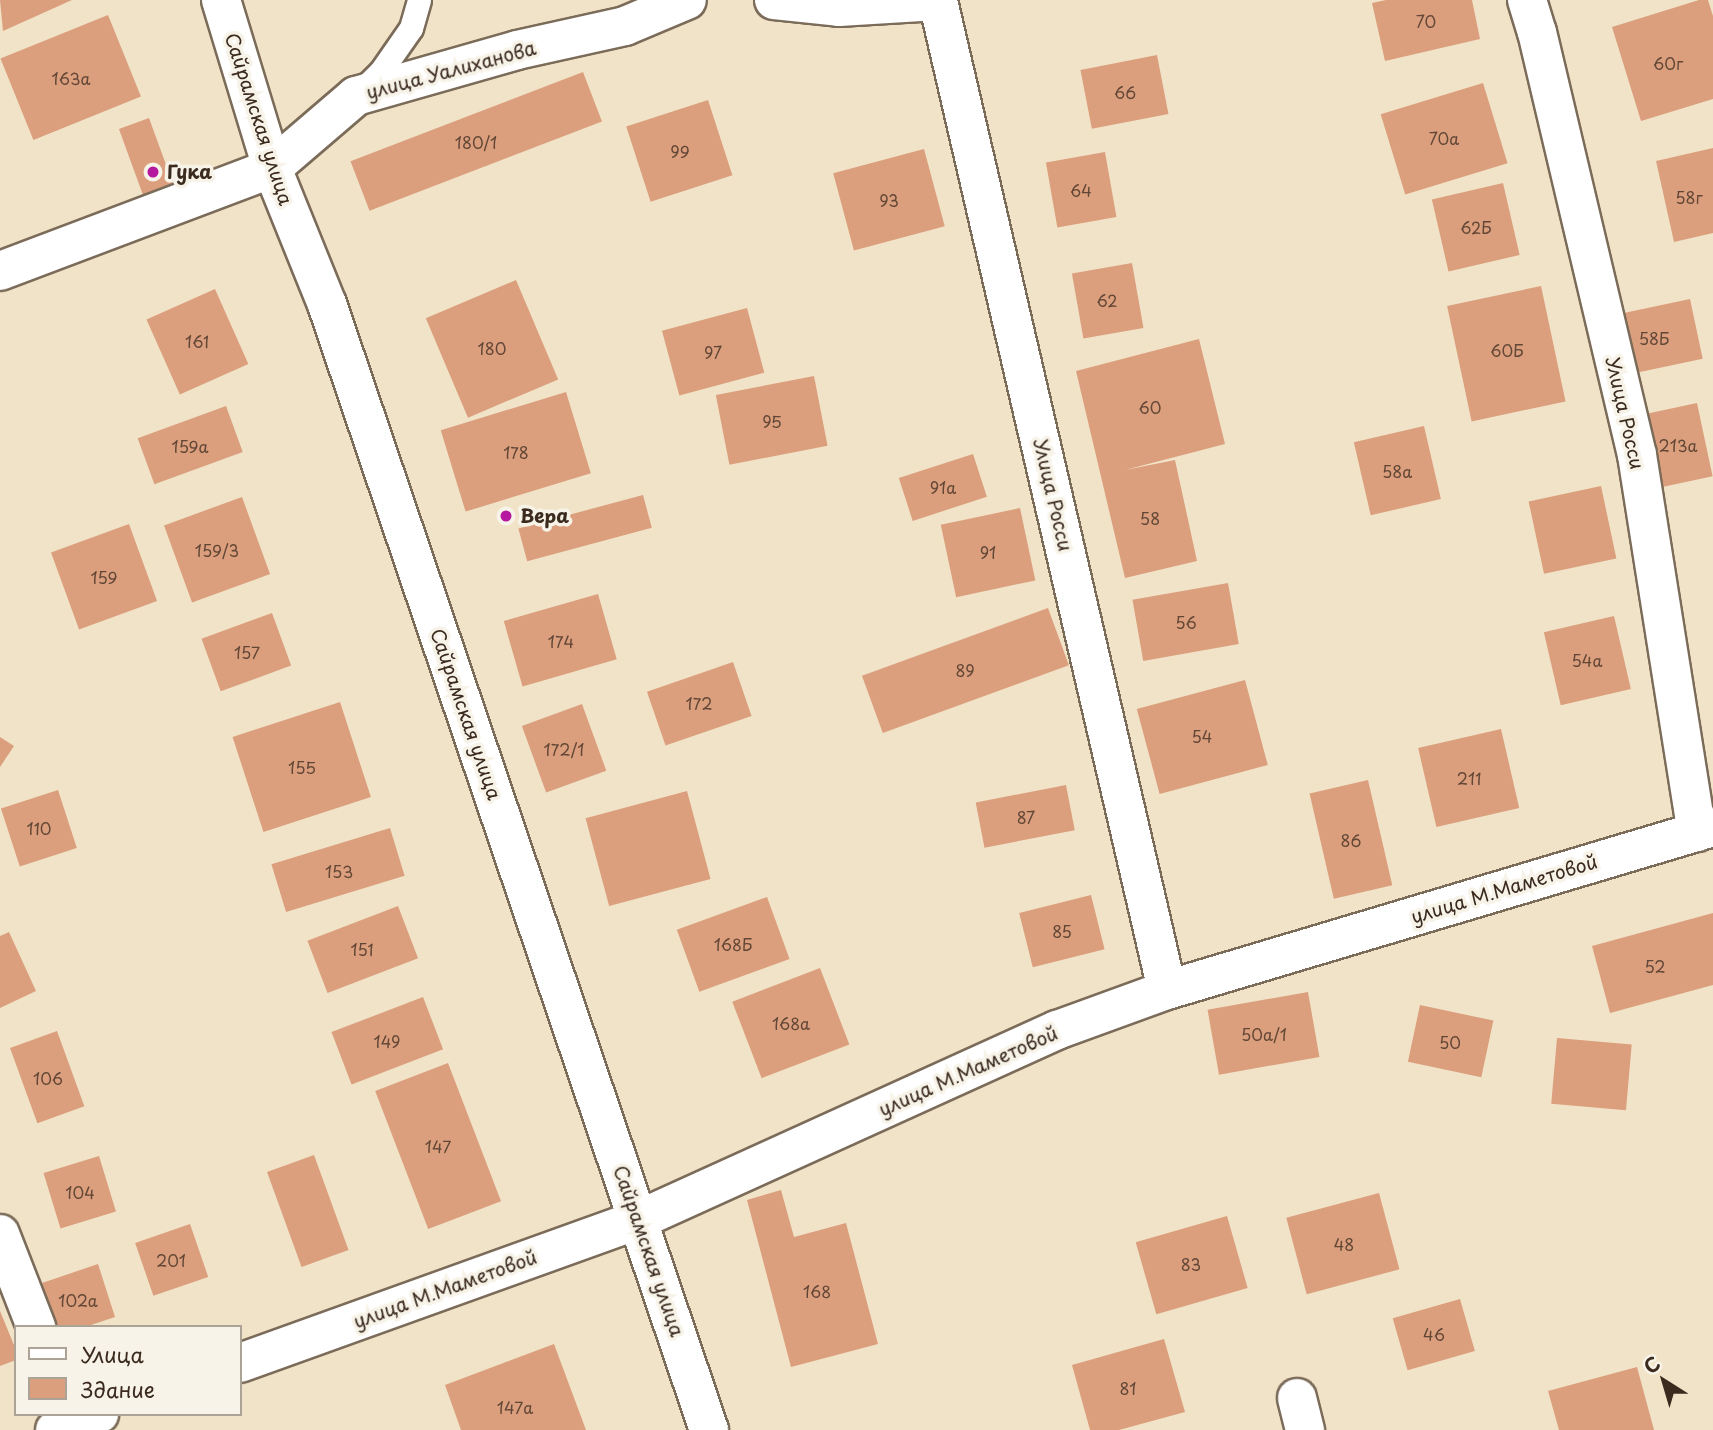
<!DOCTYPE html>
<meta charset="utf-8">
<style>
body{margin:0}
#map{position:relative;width:1713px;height:1430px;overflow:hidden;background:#f1e3c7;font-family:"Playpen Sans",sans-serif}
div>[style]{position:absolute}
.building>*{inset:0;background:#db9f7e;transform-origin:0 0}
.roads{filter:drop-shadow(2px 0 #7b6b59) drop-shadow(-2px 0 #7b6b59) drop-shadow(0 2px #7b6b59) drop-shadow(0 -2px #7b6b59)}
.service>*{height:23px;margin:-11.5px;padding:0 11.5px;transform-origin:11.5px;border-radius:11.5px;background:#fff}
.minor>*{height:38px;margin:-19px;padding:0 19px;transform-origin:19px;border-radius:19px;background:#fff}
.secondary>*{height:38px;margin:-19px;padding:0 19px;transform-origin:19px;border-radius:19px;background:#fff}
.dots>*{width:19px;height:19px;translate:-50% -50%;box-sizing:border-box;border:4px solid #f7f3e8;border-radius:50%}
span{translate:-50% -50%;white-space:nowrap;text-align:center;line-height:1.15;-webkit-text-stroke:7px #f7f3e8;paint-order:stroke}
.number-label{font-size:16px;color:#634736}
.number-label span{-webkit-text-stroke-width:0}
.street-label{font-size:19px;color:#3b2a1e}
.poi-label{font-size:19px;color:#3b2a1e;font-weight:700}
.left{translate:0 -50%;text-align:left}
.legend{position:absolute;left:14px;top:1325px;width:228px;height:91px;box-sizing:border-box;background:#f7f3e8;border:2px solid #aca397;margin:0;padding:9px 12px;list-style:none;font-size:21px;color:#3b2a1e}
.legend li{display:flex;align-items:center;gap:14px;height:35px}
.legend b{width:35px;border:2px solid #aca397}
.north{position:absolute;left:1629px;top:1346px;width:70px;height:70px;-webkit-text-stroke:5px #f7f3e8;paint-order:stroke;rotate:323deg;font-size:19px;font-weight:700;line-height:28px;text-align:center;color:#3b2a1e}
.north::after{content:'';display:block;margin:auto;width:24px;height:32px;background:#3b2a1e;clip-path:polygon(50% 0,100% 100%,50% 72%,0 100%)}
</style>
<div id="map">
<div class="building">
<div style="clip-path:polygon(0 0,72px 0,3px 31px)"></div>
<div style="clip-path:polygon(1386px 0,1472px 0,1480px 39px,1385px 61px,1372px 3px)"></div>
<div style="clip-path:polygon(1699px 0,1708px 0,1713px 16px,1713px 99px,1641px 121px,1612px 27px)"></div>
<div style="left:108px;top:15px;width:88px;height:116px;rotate:68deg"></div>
<div style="left:1157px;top:55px;width:60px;height:78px;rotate:79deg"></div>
<div style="left:583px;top:72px;width:53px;height:249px;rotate:69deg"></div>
<div style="left:1483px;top:83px;width:84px;height:107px;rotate:73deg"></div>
<div style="left:708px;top:100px;width:79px;height:86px;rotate:72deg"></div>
<div style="left:149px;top:118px;width:77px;height:32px;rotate:70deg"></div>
<div style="clip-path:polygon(1713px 148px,1713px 233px,1674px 242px,1656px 161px)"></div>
<div style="left:924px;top:149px;width:80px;height:94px;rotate:75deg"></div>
<div style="left:1105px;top:152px;width:66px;height:60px;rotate:80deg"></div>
<div style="left:1503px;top:183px;width:74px;height:73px;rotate:77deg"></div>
<div style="left:1132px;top:263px;width:66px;height:61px;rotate:80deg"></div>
<div style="left:516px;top:280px;width:108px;height:98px;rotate:67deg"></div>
<div style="left:1541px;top:286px;width:118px;height:96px;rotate:78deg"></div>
<div style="left:215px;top:289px;width:82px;height:75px;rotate:66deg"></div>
<div style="left:1690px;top:299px;width:61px;height:87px;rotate:78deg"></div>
<div style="left:747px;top:308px;width:67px;height:88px;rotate:75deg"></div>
<div style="clip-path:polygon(1199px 339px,1225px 444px,1125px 470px,1175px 460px,1197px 561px,1125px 578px,1076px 371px)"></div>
<div style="left:814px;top:376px;width:71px;height:100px;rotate:79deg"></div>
<div style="left:566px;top:392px;width:85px;height:131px;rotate:73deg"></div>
<div style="left:1697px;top:403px;width:75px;height:55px;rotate:78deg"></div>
<div style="left:226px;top:406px;width:49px;height:94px;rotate:70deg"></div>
<div style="left:1424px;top:426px;width:75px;height:72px;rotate:77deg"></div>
<div style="left:973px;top:454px;width:45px;height:78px;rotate:72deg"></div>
<div style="left:1601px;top:486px;width:74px;height:74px;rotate:78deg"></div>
<div style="left:643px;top:495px;width:34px;height:129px;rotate:75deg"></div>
<div style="left:242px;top:497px;width:82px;height:83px;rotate:70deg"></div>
<div style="left:1020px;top:508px;width:74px;height:81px;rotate:78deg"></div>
<div style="left:129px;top:524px;width:82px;height:83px;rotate:70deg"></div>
<div style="left:1228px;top:583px;width:62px;height:97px;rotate:80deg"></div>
<div style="left:598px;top:594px;width:68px;height:98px;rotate:74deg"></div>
<div style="left:1048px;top:608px;width:61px;height:198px;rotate:70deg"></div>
<div style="left:272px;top:613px;width:56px;height:75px;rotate:70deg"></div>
<div style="left:1614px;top:616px;width:75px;height:72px;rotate:77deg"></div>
<div style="left:733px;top:662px;width:57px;height:91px;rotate:71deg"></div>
<div style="left:1245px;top:680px;width:88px;height:112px;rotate:75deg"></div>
<div style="left:340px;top:702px;width:100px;height:113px;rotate:72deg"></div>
<div style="left:582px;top:704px;width:71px;height:64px;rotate:70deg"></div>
<div style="left:1501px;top:729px;width:81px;height:85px;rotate:77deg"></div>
<div style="clip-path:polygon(0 737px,14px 746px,0 767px)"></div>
<div style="left:1368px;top:780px;width:108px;height:60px;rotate:77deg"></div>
<div style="left:1066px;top:785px;width:46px;height:92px;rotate:79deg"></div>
<div style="left:58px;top:790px;width:61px;height:60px;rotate:72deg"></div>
<div style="left:687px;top:791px;width:91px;height:105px;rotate:75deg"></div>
<div style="left:390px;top:828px;width:50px;height:124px;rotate:73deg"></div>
<div style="left:1091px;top:895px;width:56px;height:74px;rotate:76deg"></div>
<div style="left:767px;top:897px;width:66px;height:96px;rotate:70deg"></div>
<div style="left:398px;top:906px;width:56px;height:97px;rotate:69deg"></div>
<div style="clip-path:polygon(1713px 913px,1713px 985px,1610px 1013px,1592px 946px)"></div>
<div style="clip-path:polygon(9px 932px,36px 991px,0 1008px,0 936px)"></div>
<div style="left:820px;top:968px;width:82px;height:94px;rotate:69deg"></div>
<div style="left:1308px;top:992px;width:66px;height:102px;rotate:80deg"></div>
<div style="left:423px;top:997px;width:56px;height:98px;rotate:69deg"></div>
<div style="left:1420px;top:1005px;width:75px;height:58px;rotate:12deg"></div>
<div style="left:57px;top:1031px;width:80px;height:50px;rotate:70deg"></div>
<div style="left:1557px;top:1038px;width:75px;height:66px;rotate:5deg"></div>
<div style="left:448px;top:1063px;width:148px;height:78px;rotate:69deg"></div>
<div style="left:314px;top:1155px;width:101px;height:50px;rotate:70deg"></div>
<div style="left:99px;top:1156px;width:58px;height:58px;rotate:73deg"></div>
<div style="clip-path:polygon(781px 1190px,794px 1237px,846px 1223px,878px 1344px,791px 1367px,747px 1200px)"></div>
<div style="left:1379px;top:1193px;width:79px;height:96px;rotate:75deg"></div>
<div style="left:1227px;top:1216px;width:75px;height:95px;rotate:74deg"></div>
<div style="left:190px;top:1224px;width:56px;height:58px;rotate:71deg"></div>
<div style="clip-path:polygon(98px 1264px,115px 1317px,85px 1327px,57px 1327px,42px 1283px)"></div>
<div style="left:1460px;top:1299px;width:54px;height:70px;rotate:74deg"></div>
<div style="clip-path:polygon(0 1311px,16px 1350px,16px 1360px,0 1366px)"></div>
<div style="clip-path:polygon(1164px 1339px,1185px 1412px,1119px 1430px,1090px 1430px,1072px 1365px)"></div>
<div style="clip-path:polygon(554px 1344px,586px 1430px,461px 1430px,445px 1385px)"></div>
<div style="clip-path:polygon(1637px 1367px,1654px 1430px,1559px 1430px,1548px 1391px)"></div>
</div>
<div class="roads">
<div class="service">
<div style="left:363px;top:89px;width:25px;rotate:-45deg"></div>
<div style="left:381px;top:71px;width:52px;rotate:-55.1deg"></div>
<div style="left:411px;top:28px;width:29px;rotate:-74deg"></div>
</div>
<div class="minor">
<div style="left:774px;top:0;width:65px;rotate:6.1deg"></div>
<div style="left:839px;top:7px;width:99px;rotate:-3.5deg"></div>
<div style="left:938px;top:1px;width:1015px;rotate:76.96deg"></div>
<div style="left:1527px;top:0;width:34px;rotate:73deg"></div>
<div style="left:1537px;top:32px;width:435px;rotate:76.7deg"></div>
<div style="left:1637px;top:455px;width:382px;rotate:81deg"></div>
<div style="left:0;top:271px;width:291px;rotate:-20.7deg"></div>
<div style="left:272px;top:168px;width:111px;rotate:-40.6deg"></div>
<div style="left:356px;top:96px;width:167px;rotate:-15.9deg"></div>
<div style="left:517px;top:50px;width:111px;rotate:-12.5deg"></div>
<div style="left:625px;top:26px;width:67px;rotate:-22.8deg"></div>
<div style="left:0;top:1234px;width:100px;rotate:68.8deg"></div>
<div style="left:240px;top:1363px;width:423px;rotate:-19.8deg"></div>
<div style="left:638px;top:1220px;width:460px;rotate:-24.4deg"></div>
<div style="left:1057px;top:1030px;width:117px;rotate:-20deg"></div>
<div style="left:1167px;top:990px;width:570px;rotate:-16.62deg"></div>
<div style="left:1297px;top:1398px;width:33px;rotate:76deg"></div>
<div style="left:55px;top:1430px;width:47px;rotate:-20deg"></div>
</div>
<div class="secondary">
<div style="left:221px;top:0;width:176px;rotate:73.1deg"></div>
<div style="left:272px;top:168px;width:147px;rotate:68deg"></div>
<div style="left:327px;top:304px;width:1189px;rotate:71.26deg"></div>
</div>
</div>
<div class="dots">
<div style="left:153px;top:172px;background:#b5179e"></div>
<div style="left:506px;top:516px;background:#b5179e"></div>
</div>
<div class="number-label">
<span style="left:1426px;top:21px">70</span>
<span style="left:1668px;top:63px">60г</span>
<span style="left:71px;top:78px">163а</span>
<span style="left:1125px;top:92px">66</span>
<span style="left:1444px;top:138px">70а</span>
<span style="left:476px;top:142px">180/1</span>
<span style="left:680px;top:151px">99</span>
<span style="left:1081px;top:190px">64</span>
<span style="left:1689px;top:197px">58г</span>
<span style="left:889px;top:200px">93</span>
<span style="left:1476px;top:227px">62Б</span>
<span style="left:1107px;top:300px">62</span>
<span style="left:1654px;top:338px">58Б</span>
<span style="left:197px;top:341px">161</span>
<span style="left:492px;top:348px">180</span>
<span style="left:1507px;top:350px">60Б</span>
<span style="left:713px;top:352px">97</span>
<span style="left:1150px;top:407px">60</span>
<span style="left:772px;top:421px">95</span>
<span style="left:1678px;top:445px">213а</span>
<span style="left:190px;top:446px">159а</span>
<span style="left:516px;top:452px">178</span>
<span style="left:1397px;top:471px">58а</span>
<span style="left:943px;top:487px">91а</span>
<span style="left:1150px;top:518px">58</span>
<span style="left:217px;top:550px">159/3</span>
<span style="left:988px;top:552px">91</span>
<span style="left:104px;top:577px">159</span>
<span style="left:1186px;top:622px">56</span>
<span style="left:561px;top:641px">174</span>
<span style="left:247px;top:652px">157</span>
<span style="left:1587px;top:660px">54а</span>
<span style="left:965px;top:670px">89</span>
<span style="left:699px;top:703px">172</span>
<span style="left:1202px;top:736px">54</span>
<span style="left:564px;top:749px">172/1</span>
<span style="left:302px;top:767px">155</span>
<span style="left:1469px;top:778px">211</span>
<span style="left:1026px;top:817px">87</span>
<span style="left:39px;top:828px">110</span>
<span style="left:1351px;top:840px">86</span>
<span style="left:339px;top:871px">153</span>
<span style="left:1062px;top:931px">85</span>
<span style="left:733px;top:944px">168Б</span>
<span style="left:362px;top:949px">151</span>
<span style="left:1655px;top:966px">52</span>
<span style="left:791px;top:1023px">168а</span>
<span style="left:1264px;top:1034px">50а/1</span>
<span style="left:387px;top:1041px">149</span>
<span style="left:1450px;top:1042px">50</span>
<span style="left:48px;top:1078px">106</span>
<span style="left:438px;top:1146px">147</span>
<span style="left:80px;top:1192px">104</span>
<span style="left:1344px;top:1244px">48</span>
<span style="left:171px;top:1260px">201</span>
<span style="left:1191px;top:1264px">83</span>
<span style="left:817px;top:1291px">168</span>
<span style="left:78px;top:1300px">102а</span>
<span style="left:1434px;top:1334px">46</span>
<span style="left:1128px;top:1388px">81</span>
<span style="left:515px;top:1407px">147а</span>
</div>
<div class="street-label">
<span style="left:451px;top:70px;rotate:-15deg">улица Уалиханова</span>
<span style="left:259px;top:119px;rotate:72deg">Сайрамская улица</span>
<span style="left:1625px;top:413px;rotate:77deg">Улица Росси</span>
<span style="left:1053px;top:495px;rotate:77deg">Улица Росси</span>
<span style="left:466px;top:714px;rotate:71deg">Сайрамская улица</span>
<span style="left:1504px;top:889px;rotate:-17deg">улица М.Маметовой</span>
<span style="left:968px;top:1071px;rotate:-24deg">улица М.Маметовой</span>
<span style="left:649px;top:1251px;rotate:71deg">Сайрамская улица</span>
<span style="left:445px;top:1289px;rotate:-20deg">улица М.Маметовой</span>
</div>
<div class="poi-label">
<span class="left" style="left:167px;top:172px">Гука</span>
<span class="left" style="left:520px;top:516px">Вера</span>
</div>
<ul class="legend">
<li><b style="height:9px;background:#fff"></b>Улица</li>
<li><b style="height:19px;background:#db9f7e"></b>Здание</li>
</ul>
<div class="north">С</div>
</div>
